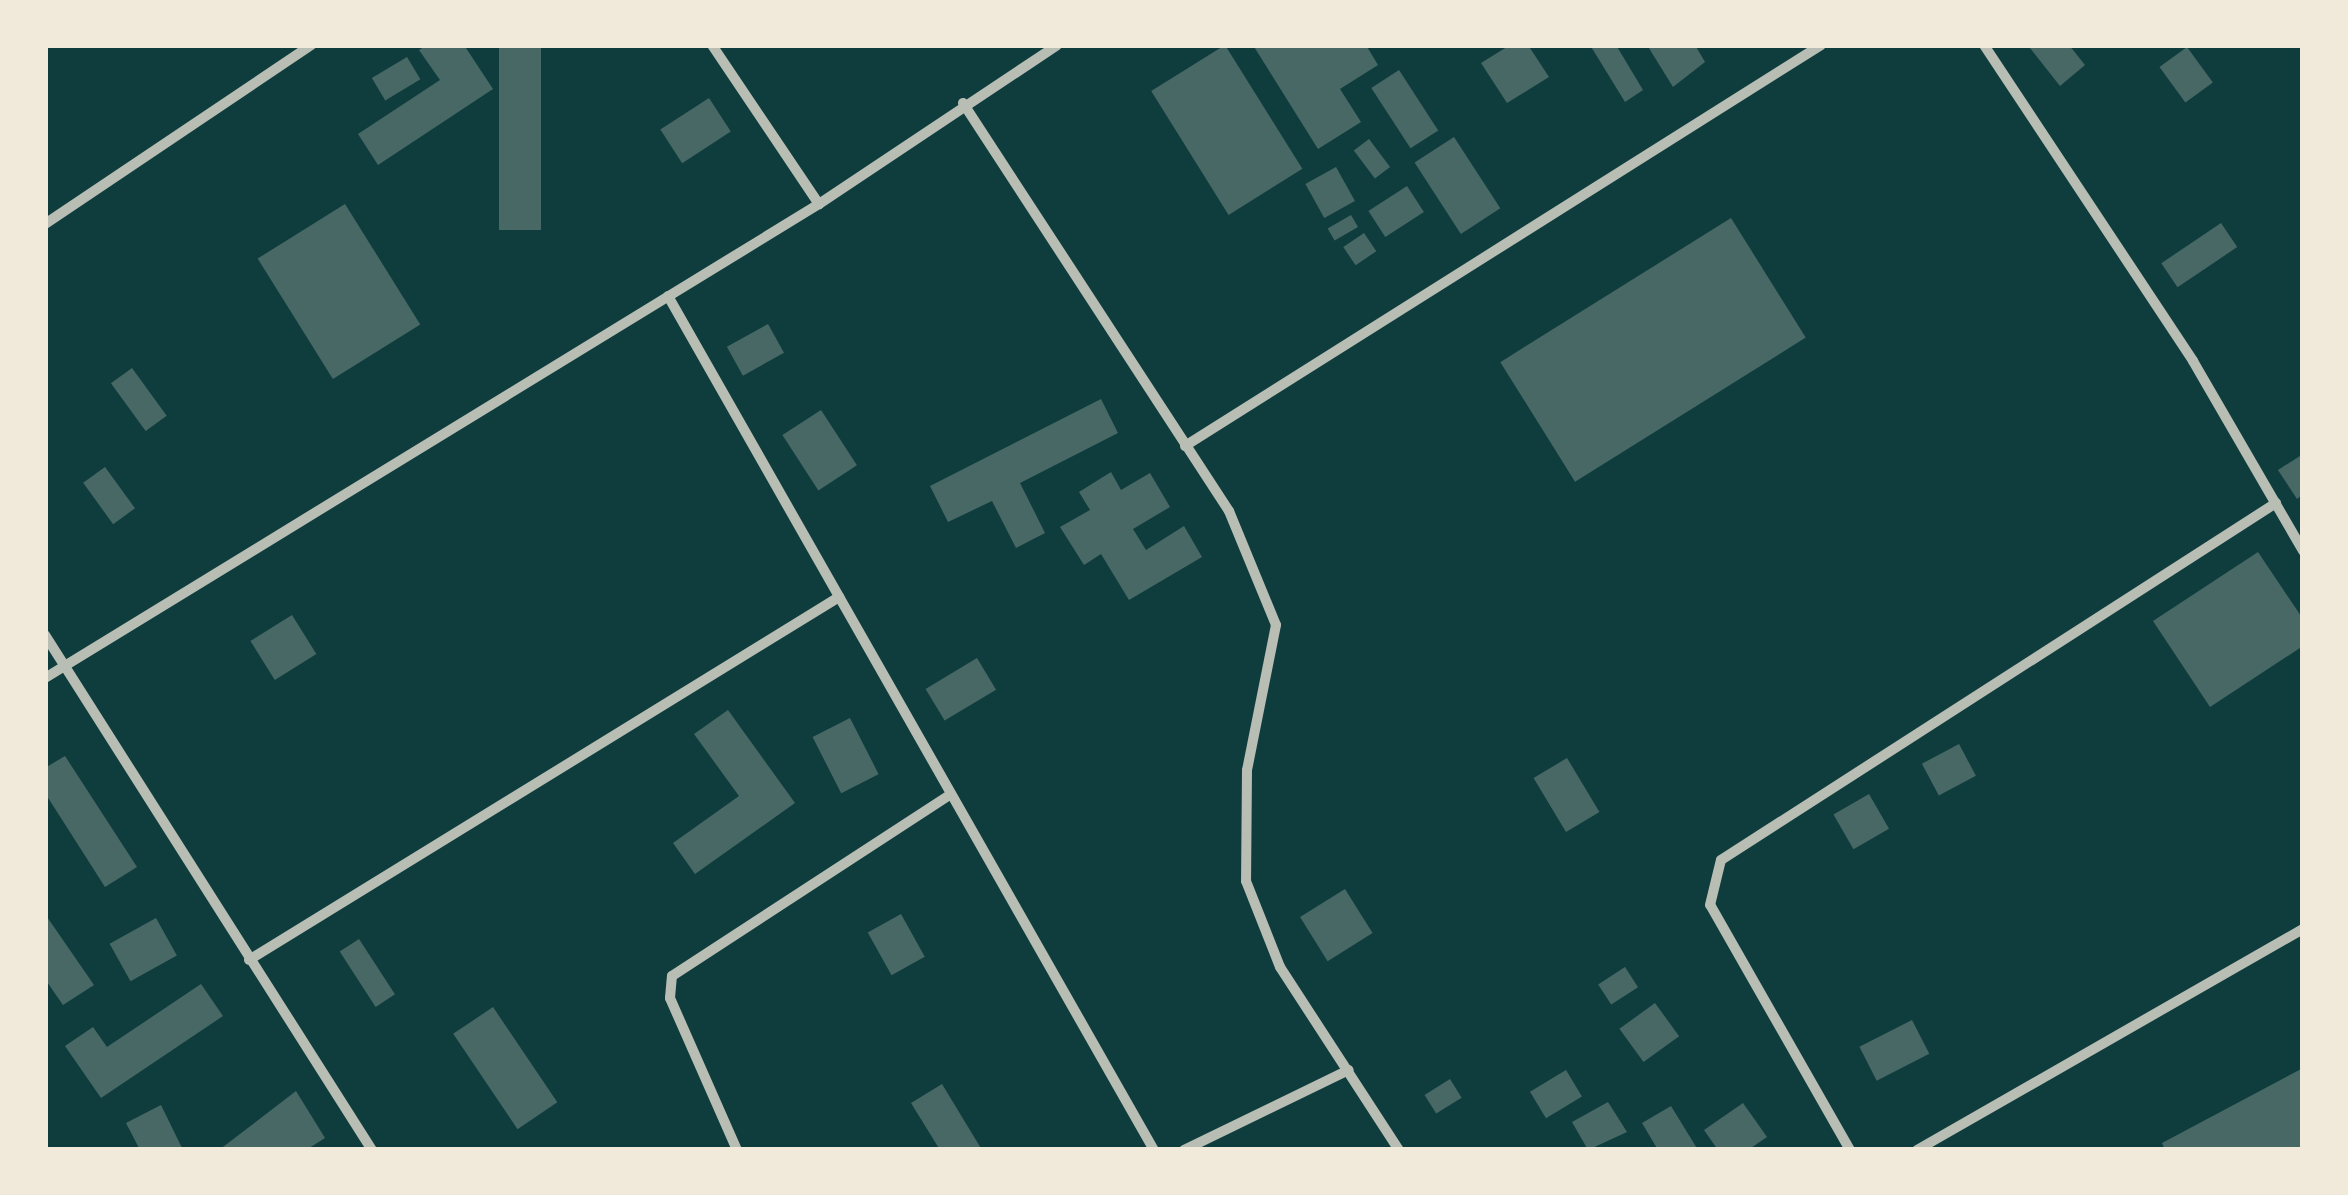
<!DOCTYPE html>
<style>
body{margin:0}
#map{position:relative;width:2348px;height:1195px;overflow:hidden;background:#0f3d3e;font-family:"DejaVu Sans",sans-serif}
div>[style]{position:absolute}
.building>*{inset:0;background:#486865;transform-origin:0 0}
.minor>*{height:10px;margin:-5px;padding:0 5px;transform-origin:5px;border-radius:5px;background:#b8beb3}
span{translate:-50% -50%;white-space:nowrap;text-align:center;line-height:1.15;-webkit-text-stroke:9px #f1e9da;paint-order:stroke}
.frame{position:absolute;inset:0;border:48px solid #f1e9da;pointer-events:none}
</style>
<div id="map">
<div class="building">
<div style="clip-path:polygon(427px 45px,464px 45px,493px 89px,378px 165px,358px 134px,440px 80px,419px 50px)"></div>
<div style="left:499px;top:45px;width:42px;height:185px"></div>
<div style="left:1225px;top:45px;width:146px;height:87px;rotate:58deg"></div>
<div style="clip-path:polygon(1253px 45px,1366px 45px,1378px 65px,1340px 89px,1361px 122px,1318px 149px)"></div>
<div style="clip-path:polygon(1510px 45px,1528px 45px,1549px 77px,1507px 103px,1481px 63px)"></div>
<div style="clip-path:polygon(1590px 45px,1616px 45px,1643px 90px,1625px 102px)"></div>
<div style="clip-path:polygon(1647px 45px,1695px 45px,1705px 62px,1673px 87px)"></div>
<div style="clip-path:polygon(2069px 45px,2085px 65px,2060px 86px,2030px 48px)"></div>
<div style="left:2187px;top:47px;width:44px;height:34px;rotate:54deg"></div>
<div style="left:407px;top:57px;width:26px;height:41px;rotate:59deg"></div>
<div style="left:1399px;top:70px;width:72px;height:33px;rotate:57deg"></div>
<div style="left:709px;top:98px;width:40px;height:58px;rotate:57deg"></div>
<div style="left:1454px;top:137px;width:85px;height:47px;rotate:57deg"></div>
<div style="left:1369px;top:139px;width:35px;height:19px;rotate:53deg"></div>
<div style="left:1336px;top:167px;width:39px;height:35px;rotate:61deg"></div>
<div style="left:1407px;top:186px;width:31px;height:46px;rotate:57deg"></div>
<div style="left:345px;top:204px;width:142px;height:103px;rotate:58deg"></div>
<div style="left:1351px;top:215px;width:14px;height:27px;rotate:60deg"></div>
<div style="left:1731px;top:218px;width:141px;height:272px;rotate:58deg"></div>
<div style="left:2221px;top:223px;width:29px;height:72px;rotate:56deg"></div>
<div style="left:1364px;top:233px;width:22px;height:25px;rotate:56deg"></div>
<div style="left:768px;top:324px;width:33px;height:47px;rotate:61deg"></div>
<div style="left:132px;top:368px;width:59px;height:26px;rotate:54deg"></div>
<div style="clip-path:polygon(1101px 399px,1118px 433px,1020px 483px,1045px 533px,1016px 548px,992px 501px,948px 522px,930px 486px)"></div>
<div style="left:821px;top:410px;width:66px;height:46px;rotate:57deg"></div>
<div style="clip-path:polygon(2303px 454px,2303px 494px,2297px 499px,2278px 470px)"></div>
<div style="left:105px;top:467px;width:51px;height:27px;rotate:54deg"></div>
<div style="clip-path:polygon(1111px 472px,1121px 490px,1150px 473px,1170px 507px,1133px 529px,1146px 550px,1184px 526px,1202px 557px,1129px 600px,1101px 554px,1084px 565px,1060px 527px,1090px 510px,1079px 492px)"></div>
<div style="clip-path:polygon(2258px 552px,2303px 619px,2303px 646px,2210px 707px,2153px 621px)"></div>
<div style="left:292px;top:615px;width:46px;height:49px;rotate:58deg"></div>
<div style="left:977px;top:658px;width:37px;height:60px;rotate:59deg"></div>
<div style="clip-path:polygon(728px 710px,795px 803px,695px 874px,673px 843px,739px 796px,694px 734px)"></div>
<div style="left:850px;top:718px;width:63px;height:42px;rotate:63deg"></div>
<div style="left:1959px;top:744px;width:36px;height:42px;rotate:62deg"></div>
<div style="clip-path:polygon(65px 756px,137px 867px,105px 887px,45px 793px,45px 768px)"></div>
<div style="left:1567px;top:758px;width:63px;height:39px;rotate:59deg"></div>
<div style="left:1869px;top:794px;width:40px;height:41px;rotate:60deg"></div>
<div style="left:1345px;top:889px;width:52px;height:53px;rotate:58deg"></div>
<div style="clip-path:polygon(45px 914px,94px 985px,63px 1005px,45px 979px)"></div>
<div style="left:901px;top:914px;width:49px;height:38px;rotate:61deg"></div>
<div style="left:156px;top:918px;width:43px;height:53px;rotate:61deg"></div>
<div style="left:359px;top:939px;width:66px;height:23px;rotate:57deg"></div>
<div style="left:1625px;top:967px;width:24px;height:32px;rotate:57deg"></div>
<div style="clip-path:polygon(201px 984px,223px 1016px,101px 1098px,65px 1046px,93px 1027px,107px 1047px)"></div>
<div style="left:1655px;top:1003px;width:41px;height:44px;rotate:54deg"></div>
<div style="left:493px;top:1007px;width:115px;height:48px;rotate:56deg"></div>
<div style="left:1912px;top:1020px;width:38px;height:59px;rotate:63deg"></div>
<div style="clip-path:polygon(2303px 1068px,2303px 1150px,2165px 1150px,2162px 1143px)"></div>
<div style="left:1566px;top:1070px;width:31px;height:42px;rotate:59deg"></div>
<div style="left:1450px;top:1079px;width:22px;height:30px;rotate:58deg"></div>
<div style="clip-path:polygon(942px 1084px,982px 1150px,940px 1150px,911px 1103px)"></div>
<div style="clip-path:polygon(296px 1091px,325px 1138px,306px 1150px,219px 1150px)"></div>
<div style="clip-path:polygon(1608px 1102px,1627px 1132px,1588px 1150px,1572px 1122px)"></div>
<div style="clip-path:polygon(1743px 1103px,1767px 1137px,1748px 1150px,1718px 1150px,1704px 1130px)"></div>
<div style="clip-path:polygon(161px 1105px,183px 1150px,140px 1150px,126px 1123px)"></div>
<div style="clip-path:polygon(1671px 1106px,1698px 1150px,1658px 1150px,1642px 1123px)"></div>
</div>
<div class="minor">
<div style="left:712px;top:45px;width:192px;rotate:56.1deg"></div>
<div style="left:1984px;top:45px;width:379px;rotate:56.5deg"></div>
<div style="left:2193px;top:361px;width:220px;rotate:59.9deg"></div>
<div style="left:963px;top:103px;width:487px;rotate:56.9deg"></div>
<div style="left:1229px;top:511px;width:123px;rotate:67.6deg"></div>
<div style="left:1276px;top:625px;width:148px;rotate:101.3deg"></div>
<div style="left:1247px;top:770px;width:111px;rotate:90.5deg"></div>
<div style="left:1246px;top:881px;width:92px;rotate:68.4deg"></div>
<div style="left:1280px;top:967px;width:218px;rotate:57deg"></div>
<div style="left:45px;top:224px;width:321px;rotate:-33.9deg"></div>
<div style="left:668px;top:296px;width:983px;rotate:60.36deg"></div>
<div style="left:1185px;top:446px;width:752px;rotate:-32.23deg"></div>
<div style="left:45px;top:635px;width:610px;rotate:57.59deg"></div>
<div style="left:45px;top:678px;width:908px;rotate:-31.48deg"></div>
<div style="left:819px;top:204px;width:286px;rotate:-33.7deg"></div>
<div style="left:249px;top:960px;width:693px;rotate:-31.6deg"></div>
<div style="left:737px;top:1150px;width:166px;rotate:-113.8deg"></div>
<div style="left:670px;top:998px;width:22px;rotate:-85deg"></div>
<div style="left:672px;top:976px;width:333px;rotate:-33.1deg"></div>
<div style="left:1184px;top:1150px;width:183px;rotate:-25.9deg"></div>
<div style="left:1850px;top:1150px;width:282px;rotate:-119.7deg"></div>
<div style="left:1710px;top:905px;width:46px;rotate:-76.3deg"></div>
<div style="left:1721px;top:860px;width:660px;rotate:-32.75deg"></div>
<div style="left:1917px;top:1150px;width:445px;rotate:-29.8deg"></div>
</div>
<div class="frame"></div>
</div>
